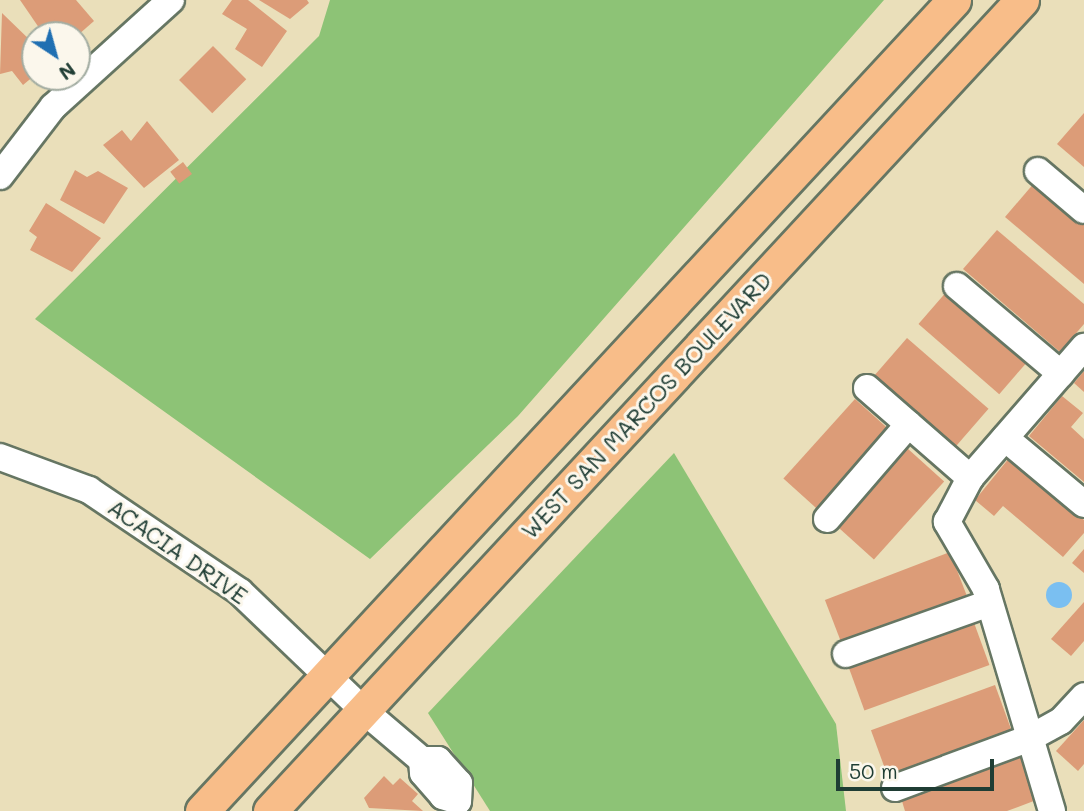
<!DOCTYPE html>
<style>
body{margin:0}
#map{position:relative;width:1084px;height:811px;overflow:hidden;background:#eadfba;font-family:Mali,sans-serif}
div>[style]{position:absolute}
.green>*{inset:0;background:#8dc376}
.water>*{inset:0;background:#7abff1}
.round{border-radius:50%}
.building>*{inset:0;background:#dc9c78;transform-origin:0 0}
.roads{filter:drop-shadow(2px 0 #667663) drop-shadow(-2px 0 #667663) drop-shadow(0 2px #667663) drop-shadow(0 -2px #667663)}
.minor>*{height:26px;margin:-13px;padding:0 13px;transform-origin:13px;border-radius:13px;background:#fff}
.major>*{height:33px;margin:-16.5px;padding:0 16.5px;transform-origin:16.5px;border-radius:16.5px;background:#f8bd89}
span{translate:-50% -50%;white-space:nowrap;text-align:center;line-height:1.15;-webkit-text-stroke:6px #fbf7ec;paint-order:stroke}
.street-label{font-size:23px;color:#1f3d34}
.north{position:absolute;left:21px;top:21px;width:70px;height:70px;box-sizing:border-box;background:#fbf7ec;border:2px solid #a3ada2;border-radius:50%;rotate:144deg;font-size:19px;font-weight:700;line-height:28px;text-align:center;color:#1f3d34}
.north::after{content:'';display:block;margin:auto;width:24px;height:32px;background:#1f6fb2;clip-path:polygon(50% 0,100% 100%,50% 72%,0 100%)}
.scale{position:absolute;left:836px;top:759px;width:158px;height:32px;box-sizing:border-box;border:4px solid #1f3d34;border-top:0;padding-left:9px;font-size:21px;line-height:24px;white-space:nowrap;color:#1f3d34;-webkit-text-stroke:5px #fbf7ec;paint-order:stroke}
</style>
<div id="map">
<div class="green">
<div style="clip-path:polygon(330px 0,884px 0,518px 416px,370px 559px,35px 319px,319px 36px)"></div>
<div style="clip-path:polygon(674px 453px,836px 724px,846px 811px,490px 811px,428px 713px)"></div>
</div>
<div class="water">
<div class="round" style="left:1046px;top:582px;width:26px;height:26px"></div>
</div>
<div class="building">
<div style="clip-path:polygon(20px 0,76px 0,94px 21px,78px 35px,44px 35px)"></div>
<div style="clip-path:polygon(232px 0,248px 0,287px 31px,262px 67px,235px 49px,247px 29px,222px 14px)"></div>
<div style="clip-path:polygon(259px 0,307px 0,309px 3px,290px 19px)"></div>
<div style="clip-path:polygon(2px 13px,35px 45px,35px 75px,23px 85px,12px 71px,0 74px)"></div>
<div style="left:213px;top:46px;width:47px;height:48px;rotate:45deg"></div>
<div style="clip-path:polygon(1084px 113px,1084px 167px,1057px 144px)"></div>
<div style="clip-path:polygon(147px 121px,179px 160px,144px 188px,103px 145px,122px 130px,131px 141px)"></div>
<div style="left:183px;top:162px;width:15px;height:16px;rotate:53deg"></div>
<div style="clip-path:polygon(75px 170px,87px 177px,98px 171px,128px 188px,104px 224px,60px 200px)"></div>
<div style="clip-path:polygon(1035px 182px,1084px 224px,1084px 284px,1005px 217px)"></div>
<div style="clip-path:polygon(46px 203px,101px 238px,72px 272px,30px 250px,37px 237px,29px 231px)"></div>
<div style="clip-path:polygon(997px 230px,1084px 304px,1084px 324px,1060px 352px,963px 269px)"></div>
<div style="left:948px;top:290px;width:107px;height:45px;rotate:41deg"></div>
<div style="left:907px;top:338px;width:108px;height:50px;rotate:41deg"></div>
<div style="clip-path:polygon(1084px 371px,1084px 392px,1074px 383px)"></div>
<div style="clip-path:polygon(1062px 396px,1083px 413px,1071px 427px,1084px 439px,1084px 482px,1029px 436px)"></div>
<div style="left:855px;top:399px;width:48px;height:107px;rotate:42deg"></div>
<div style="left:907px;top:448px;width:50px;height:105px;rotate:42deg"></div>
<div style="clip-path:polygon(1010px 457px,1084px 520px,1084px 533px,1063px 557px,1003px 506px,994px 516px,975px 500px)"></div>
<div style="clip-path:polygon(1084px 549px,1084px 573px,1072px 563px)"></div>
<div style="left:950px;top:552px;width:48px;height:134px;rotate:69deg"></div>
<div style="clip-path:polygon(1084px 602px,1084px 641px,1071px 656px,1051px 639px)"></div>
<div style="left:973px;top:620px;width:48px;height:133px;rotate:70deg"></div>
<div style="left:995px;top:685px;width:50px;height:132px;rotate:70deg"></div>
<div style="clip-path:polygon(1084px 720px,1084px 764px,1078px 771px,1056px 751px)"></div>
<div style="clip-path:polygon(1023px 754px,1039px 799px,1007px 811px,905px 811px,901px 798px)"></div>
<div style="clip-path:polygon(384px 776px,393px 785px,400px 778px,418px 794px,412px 801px,423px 811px,369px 808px,364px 798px)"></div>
</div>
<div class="roads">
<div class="minor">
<div style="left:1038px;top:171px;width:60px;rotate:40.3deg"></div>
<div style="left:0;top:176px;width:87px;rotate:-52.5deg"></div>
<div style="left:53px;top:107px;width:159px;rotate:-42.2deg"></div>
<div style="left:957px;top:286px;width:136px;rotate:40.2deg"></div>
<div style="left:867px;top:388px;width:137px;rotate:41.1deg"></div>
<div style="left:1005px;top:438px;width:103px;rotate:39.9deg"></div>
<div style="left:0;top:457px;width:95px;rotate:20.3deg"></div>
<div style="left:89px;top:490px;width:182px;rotate:34deg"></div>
<div style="left:240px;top:592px;width:170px;rotate:43.8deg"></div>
<div style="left:363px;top:710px;width:77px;rotate:40.3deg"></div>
<div style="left:422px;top:760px;width:16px"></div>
<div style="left:438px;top:760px;width:31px;rotate:48deg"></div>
<div style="left:459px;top:783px;width:18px;rotate:93deg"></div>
<div style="left:458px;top:801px;width:16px;rotate:-162deg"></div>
<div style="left:443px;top:796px;width:30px;rotate:-131deg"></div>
<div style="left:423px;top:773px;width:13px;rotate:-94deg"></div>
<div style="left:827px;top:519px;width:125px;rotate:-49.2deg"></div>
<div style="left:846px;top:654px;width:152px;rotate:-19.6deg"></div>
<div style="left:895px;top:788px;width:144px;rotate:-20.3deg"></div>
<div style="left:1030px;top:738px;width:35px;rotate:-29deg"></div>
<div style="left:1061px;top:721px;width:34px;rotate:-47deg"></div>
<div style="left:1052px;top:811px;width:232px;rotate:-106.6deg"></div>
<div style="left:986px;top:589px;width:78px;rotate:-120.2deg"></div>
<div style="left:947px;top:522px;width:50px;rotate:-62.4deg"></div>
<div style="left:970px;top:478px;width:174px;rotate:-49deg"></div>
</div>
<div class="major">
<div style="left:202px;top:811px;width:1106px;rotate:-47.16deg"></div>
<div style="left:270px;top:811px;width:1106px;rotate:-47.16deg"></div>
</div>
</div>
<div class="street-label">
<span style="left:646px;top:405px;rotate:-47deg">WEST SAN MARCOS BOULEVARD</span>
<span style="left:178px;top:551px;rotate:35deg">ACACIA DRIVE</span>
</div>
<div class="north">N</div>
<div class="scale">50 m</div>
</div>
